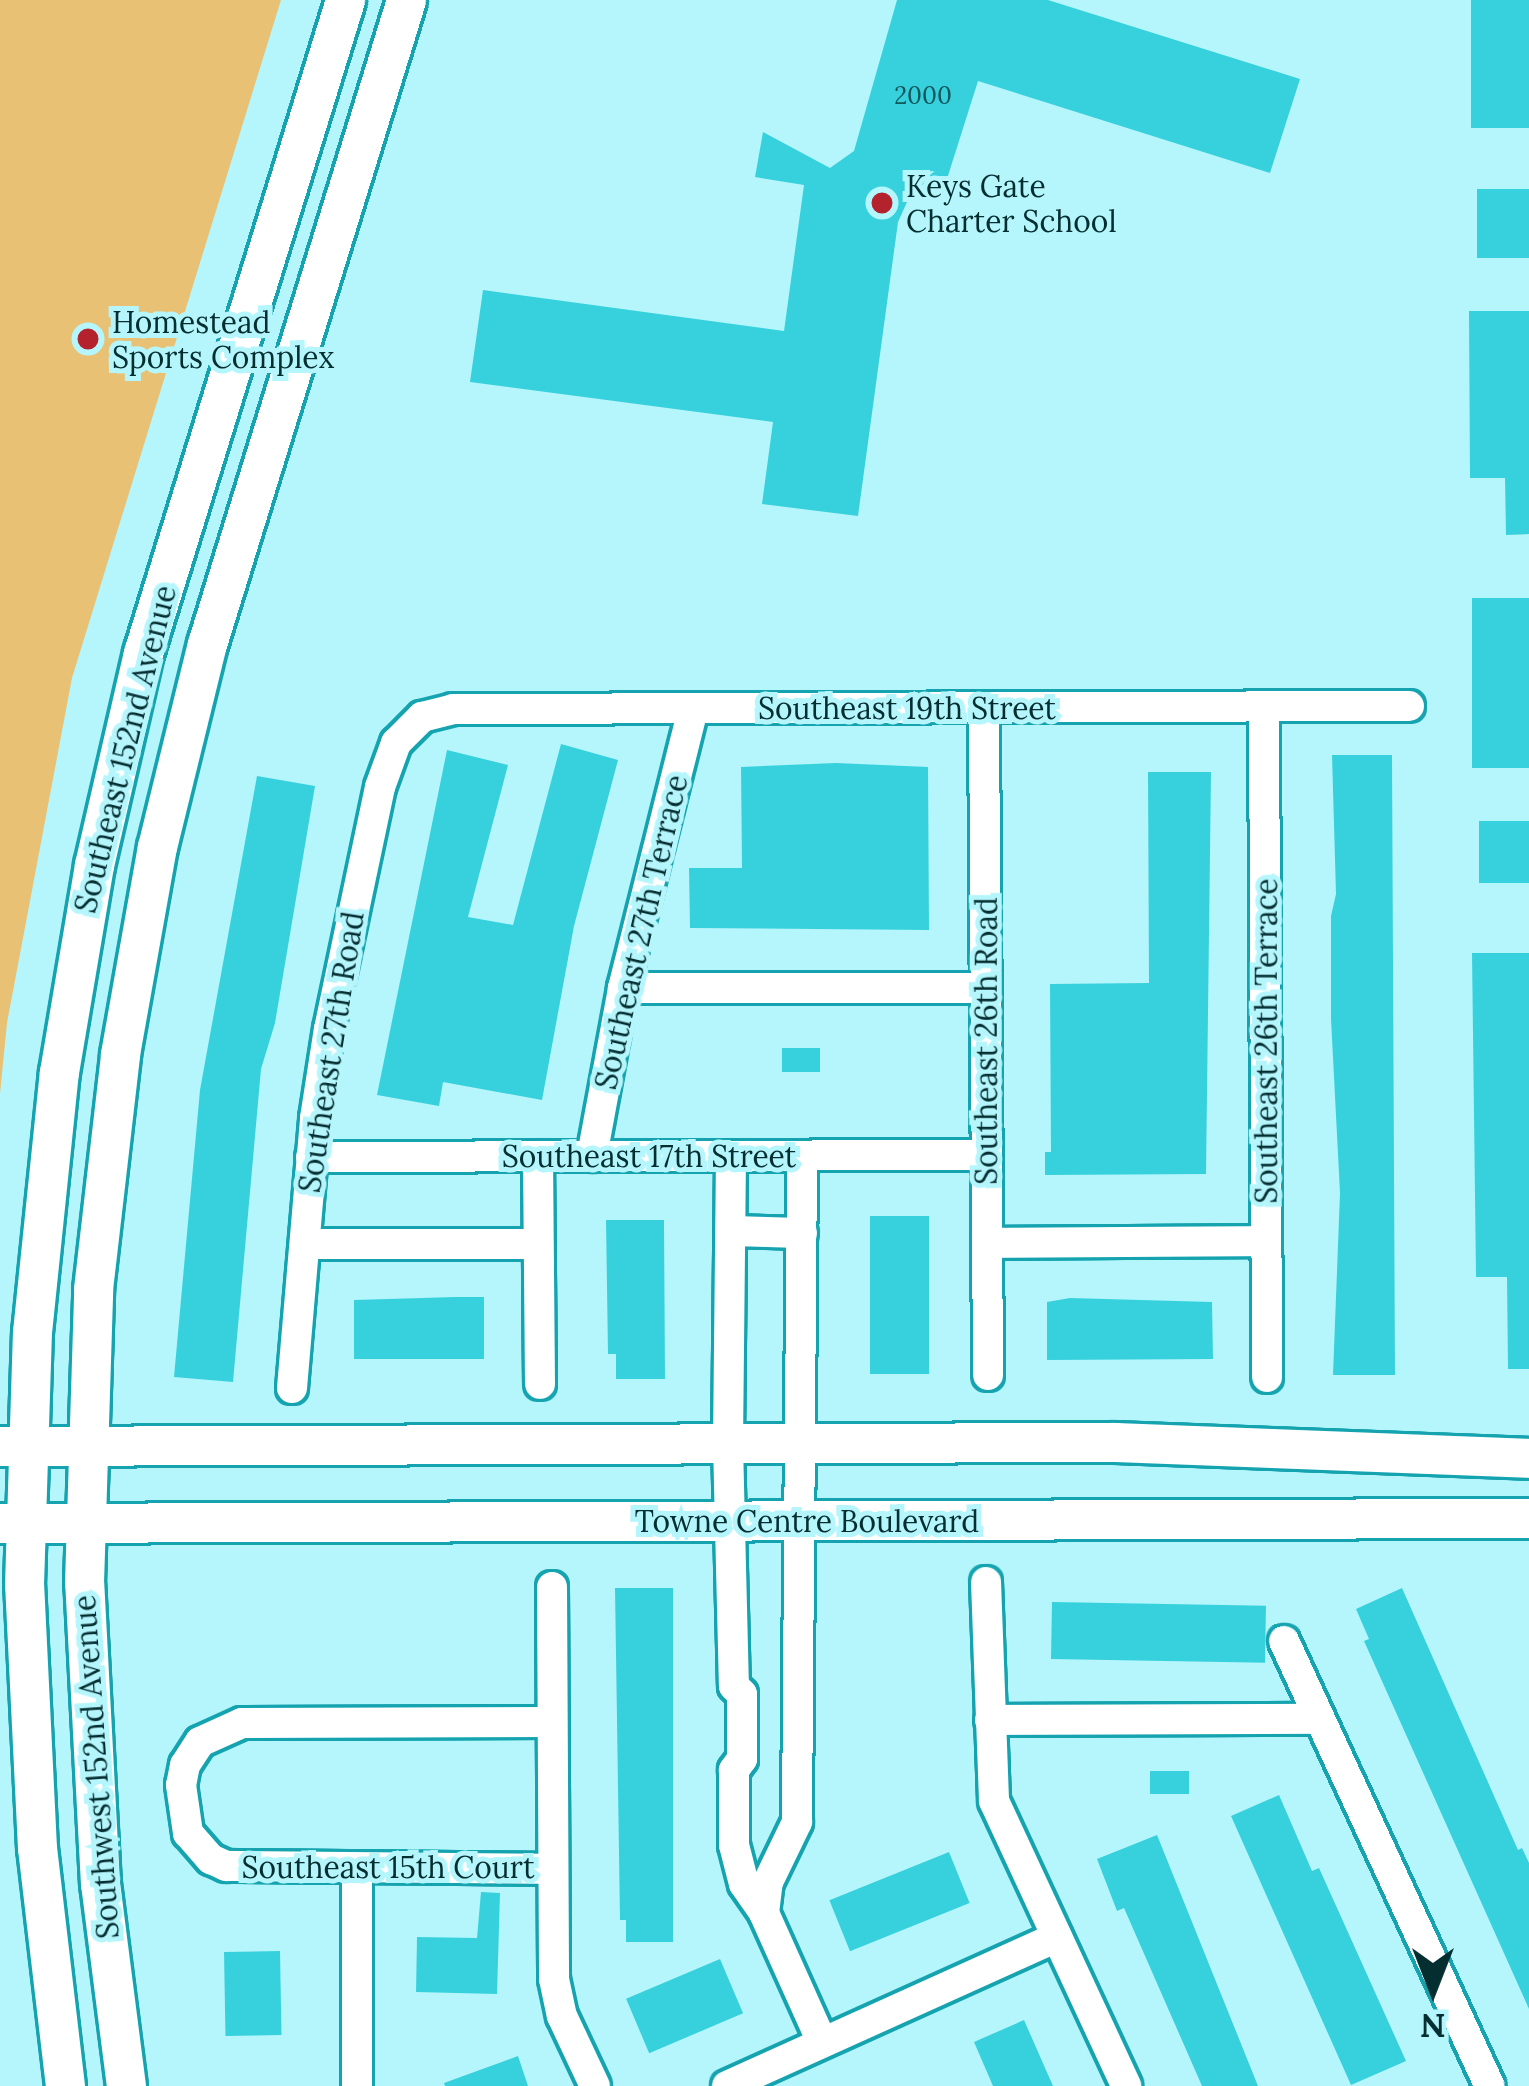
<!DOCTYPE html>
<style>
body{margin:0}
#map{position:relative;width:1529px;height:2086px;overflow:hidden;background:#b5f6fc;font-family:Lora,serif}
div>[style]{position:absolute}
.green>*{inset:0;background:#e8c175}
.building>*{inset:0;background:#37d1dd;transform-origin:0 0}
.roads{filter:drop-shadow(3px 0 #15a4af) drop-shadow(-3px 0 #15a4af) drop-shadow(0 3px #15a4af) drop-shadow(0 -3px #15a4af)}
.minor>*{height:30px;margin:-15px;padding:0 15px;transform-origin:15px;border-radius:15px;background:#fff}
.tertiary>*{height:39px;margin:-19.5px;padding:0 19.5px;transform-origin:19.5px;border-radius:19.5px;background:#fff}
.dots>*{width:33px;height:33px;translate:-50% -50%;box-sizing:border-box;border:6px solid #b5f6fc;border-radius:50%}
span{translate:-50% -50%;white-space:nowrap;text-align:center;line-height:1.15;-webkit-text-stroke:10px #b5f6fc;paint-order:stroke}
.number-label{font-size:24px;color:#12575c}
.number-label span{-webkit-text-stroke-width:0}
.poi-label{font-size:30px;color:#052e31}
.left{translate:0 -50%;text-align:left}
.street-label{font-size:30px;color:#052e31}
.north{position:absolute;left:1373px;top:1930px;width:120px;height:120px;-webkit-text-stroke:9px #b5f6fc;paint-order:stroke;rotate:180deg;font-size:33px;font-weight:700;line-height:48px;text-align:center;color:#052e31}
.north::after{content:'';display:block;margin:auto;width:42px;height:54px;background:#052e31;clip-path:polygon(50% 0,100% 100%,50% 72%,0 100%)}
</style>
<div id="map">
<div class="green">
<div style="clip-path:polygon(0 0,281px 0,72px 678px,7px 1023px,0 1094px)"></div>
</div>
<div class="building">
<div style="clip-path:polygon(897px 0,1048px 0,1300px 79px,1270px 173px,978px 81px,940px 201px,912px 191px,898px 222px,858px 516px,762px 504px,773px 422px,470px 382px,483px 290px,784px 331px,804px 185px,755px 177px,763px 132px,830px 168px,854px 151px)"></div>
<div style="left:1471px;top:0;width:58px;height:128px"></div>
<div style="left:1477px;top:189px;width:52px;height:69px"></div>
<div style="clip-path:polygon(1469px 311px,1529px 311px,1529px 534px,1506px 535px,1505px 478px,1470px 478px)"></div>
<div style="left:1472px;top:598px;width:57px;height:170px"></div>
<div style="clip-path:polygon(561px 744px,618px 760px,574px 926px,542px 1100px,443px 1082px,439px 1106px,377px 1095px,447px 750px,508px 765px,468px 917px,513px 925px)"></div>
<div style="clip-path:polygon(1332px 755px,1392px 755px,1395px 1375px,1333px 1375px,1340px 1193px,1331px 1019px,1331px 916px,1336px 894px)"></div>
<div style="clip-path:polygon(836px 763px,928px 767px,929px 930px,690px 928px,689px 868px,742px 868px,741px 767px)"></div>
<div style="clip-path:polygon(1148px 772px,1211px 772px,1206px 1174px,1045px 1175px,1045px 1152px,1051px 1152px,1050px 984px,1149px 983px)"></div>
<div style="clip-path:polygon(257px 776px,315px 786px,275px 1023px,261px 1069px,233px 1382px,174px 1377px,200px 1090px)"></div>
<div style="left:1479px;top:821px;width:50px;height:62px"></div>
<div style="clip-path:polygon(1472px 953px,1529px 953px,1529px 1369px,1508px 1369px,1507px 1277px,1476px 1277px)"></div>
<div style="left:782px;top:1048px;width:38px;height:24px"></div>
<div style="left:870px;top:1216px;width:59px;height:158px"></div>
<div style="clip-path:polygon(606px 1220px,664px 1220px,665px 1379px,616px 1379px,616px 1354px,608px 1354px)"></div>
<div style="clip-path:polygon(455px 1297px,484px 1297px,484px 1359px,354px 1359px,354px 1300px)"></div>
<div style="clip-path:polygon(1070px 1298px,1212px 1302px,1213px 1359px,1047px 1360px,1047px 1302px)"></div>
<div style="clip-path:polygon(615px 1588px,673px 1588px,673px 1942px,626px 1942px,626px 1920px,620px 1920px)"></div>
<div style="clip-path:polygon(1402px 1588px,1518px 1850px,1522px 1848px,1529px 1863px,1529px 2009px,1364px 1641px,1369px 1639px,1356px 1609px)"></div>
<div style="left:1052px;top:1602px;width:214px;height:57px;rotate:1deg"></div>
<div style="left:1150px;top:1771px;width:39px;height:23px"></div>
<div style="clip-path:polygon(1279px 1795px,1312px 1871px,1319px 1868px,1406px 2061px,1351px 2085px,1231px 1816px)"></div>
<div style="clip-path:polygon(1157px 1835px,1258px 2086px,1202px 2086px,1124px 1908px,1117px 1911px,1097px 1859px)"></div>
<div style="left:949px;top:1852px;width:55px;height:129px;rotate:68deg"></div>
<div style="clip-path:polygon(481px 1892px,500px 1893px,497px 1994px,416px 1992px,417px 1937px,477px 1938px)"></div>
<div style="left:280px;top:1951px;width:84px;height:56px;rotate:89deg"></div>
<div style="left:720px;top:1959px;width:59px;height:102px;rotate:67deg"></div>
<div style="clip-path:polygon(1024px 2020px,1053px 2086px,993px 2086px,974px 2042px)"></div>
<div style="clip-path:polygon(518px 2056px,528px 2086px,445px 2086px,444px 2083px)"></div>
</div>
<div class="roads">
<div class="minor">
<div style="left:1264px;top:706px;width:671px;rotate:89.74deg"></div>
<div style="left:984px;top:707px;width:668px;rotate:89.66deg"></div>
<div style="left:623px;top:988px;width:362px"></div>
<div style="left:538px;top:1156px;width:228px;rotate:89.5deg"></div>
<div style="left:592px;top:1156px;width:171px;rotate:-79.5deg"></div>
<div style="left:623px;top:988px;width:288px;rotate:-75.9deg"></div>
<div style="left:731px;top:1156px;width:288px;rotate:90.6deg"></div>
<div style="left:728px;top:1444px;width:242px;rotate:88.6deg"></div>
<div style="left:734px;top:1686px;width:11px;rotate:45deg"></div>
<div style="left:742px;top:1694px;width:65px;rotate:90deg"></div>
<div style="left:742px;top:1759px;width:14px;rotate:126deg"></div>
<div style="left:734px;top:1770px;width:75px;rotate:90deg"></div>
<div style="left:734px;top:1845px;width:40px;rotate:75.6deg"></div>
<div style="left:744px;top:1884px;width:35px;rotate:55deg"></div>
<div style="left:764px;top:1913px;width:141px;rotate:65.8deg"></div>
<div style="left:311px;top:1157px;width:675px;rotate:-0.17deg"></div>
<div style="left:731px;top:1231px;width:71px;rotate:1.6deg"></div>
<div style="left:987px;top:1243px;width:279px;rotate:-0.4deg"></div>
<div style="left:305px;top:1244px;width:233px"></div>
<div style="left:292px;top:1388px;width:271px;rotate:-85.1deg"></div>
<div style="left:315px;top:1118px;width:90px;rotate:-81.1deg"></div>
<div style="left:329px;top:1029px;width:247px;rotate:-78.1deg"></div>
<div style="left:380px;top:787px;width:47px;rotate:-70deg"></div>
<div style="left:396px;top:743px;width:37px;rotate:-45deg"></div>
<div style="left:422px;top:717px;width:32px;rotate:-14deg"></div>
<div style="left:453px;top:709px;width:956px;rotate:-0.18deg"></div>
<div style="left:986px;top:1582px;width:219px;rotate:87.9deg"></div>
<div style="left:994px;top:1801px;width:314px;rotate:65.1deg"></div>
<div style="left:552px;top:1587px;width:392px;rotate:89.7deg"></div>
<div style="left:554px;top:1979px;width:38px;rotate:78deg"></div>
<div style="left:562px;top:2016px;width:77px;rotate:64.8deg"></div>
<div style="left:1284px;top:1641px;width:490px;rotate:65.2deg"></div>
<div style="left:990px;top:1720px;width:329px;rotate:-0.2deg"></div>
<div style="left:552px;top:1722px;width:310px;rotate:179.8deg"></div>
<div style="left:242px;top:1723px;width:46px;rotate:155.7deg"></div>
<div style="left:200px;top:1742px;width:27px;rotate:123deg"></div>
<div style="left:185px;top:1765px;width:20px;rotate:101deg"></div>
<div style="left:181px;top:1785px;width:49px;rotate:81.7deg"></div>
<div style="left:188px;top:1833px;width:35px;rotate:49deg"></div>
<div style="left:211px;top:1859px;width:17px;rotate:25deg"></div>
<div style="left:226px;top:1866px;width:326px;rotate:0.5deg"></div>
<div style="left:357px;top:1869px;width:217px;rotate:90deg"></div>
<div style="left:764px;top:1913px;width:31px;rotate:-83deg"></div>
<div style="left:768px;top:1882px;width:67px;rotate:-64.2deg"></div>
<div style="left:797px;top:1822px;width:666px;rotate:-89.57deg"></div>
<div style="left:727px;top:2086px;width:362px;rotate:-24.3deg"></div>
</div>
<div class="tertiary">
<div style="left:0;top:1446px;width:1115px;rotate:-0.21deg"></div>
<div style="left:1115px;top:1442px;width:414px;rotate:2.2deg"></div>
<div style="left:0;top:1523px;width:1529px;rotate:-0.19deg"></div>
<div style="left:65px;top:2086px;width:240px;rotate:-96.7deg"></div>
<div style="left:37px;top:1848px;width:263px;rotate:-92.8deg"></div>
<div style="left:24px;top:1585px;width:253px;rotate:-88.2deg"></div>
<div style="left:32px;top:1332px;width:261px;rotate:-84.1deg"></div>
<div style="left:59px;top:1072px;width:210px;rotate:-80.4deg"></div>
<div style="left:94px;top:865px;width:218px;rotate:-77deg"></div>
<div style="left:143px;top:653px;width:684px;rotate:-72.81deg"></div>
<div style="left:126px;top:2086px;width:204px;rotate:-97.3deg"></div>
<div style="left:100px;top:1884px;width:301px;rotate:-93deg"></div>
<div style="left:84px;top:1583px;width:294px;rotate:-88.2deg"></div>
<div style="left:93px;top:1289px;width:237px;rotate:-83.4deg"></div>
<div style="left:120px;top:1054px;width:210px;rotate:-79.9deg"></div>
<div style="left:157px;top:847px;width:209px;rotate:-76.2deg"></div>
<div style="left:207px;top:644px;width:674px;rotate:-72.83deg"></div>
</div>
</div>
<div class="dots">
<div style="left:882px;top:203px;background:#b4222e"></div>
<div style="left:88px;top:339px;background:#b4222e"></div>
</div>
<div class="number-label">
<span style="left:923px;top:96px">2000</span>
</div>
<div class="poi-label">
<span class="left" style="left:906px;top:203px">Keys Gate<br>Charter School</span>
<span class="left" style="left:112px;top:339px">Homestead<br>Sports Complex</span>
</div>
<div class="street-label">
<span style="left:907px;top:708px">Southeast 19th Street</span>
<span style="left:125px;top:749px;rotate:-76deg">Southeast 152nd Avenue</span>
<span style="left:641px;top:932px;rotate:-77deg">Southeast 27th Terrace</span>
<span style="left:986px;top:1041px;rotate:-90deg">Southeast 26th Road</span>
<span style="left:1266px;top:1041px;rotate:-90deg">Southeast 26th Terrace</span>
<span style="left:331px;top:1052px;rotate:-81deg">Southeast 27th Road</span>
<span style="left:649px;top:1156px">Southeast 17th Street</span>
<span style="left:807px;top:1521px">Towne Centre Boulevard</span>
<span style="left:96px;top:1767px;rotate:-94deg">Southwest 152nd Avenue</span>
<span style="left:388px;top:1867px">Southeast 15th Court</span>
</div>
<div class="north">N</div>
</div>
